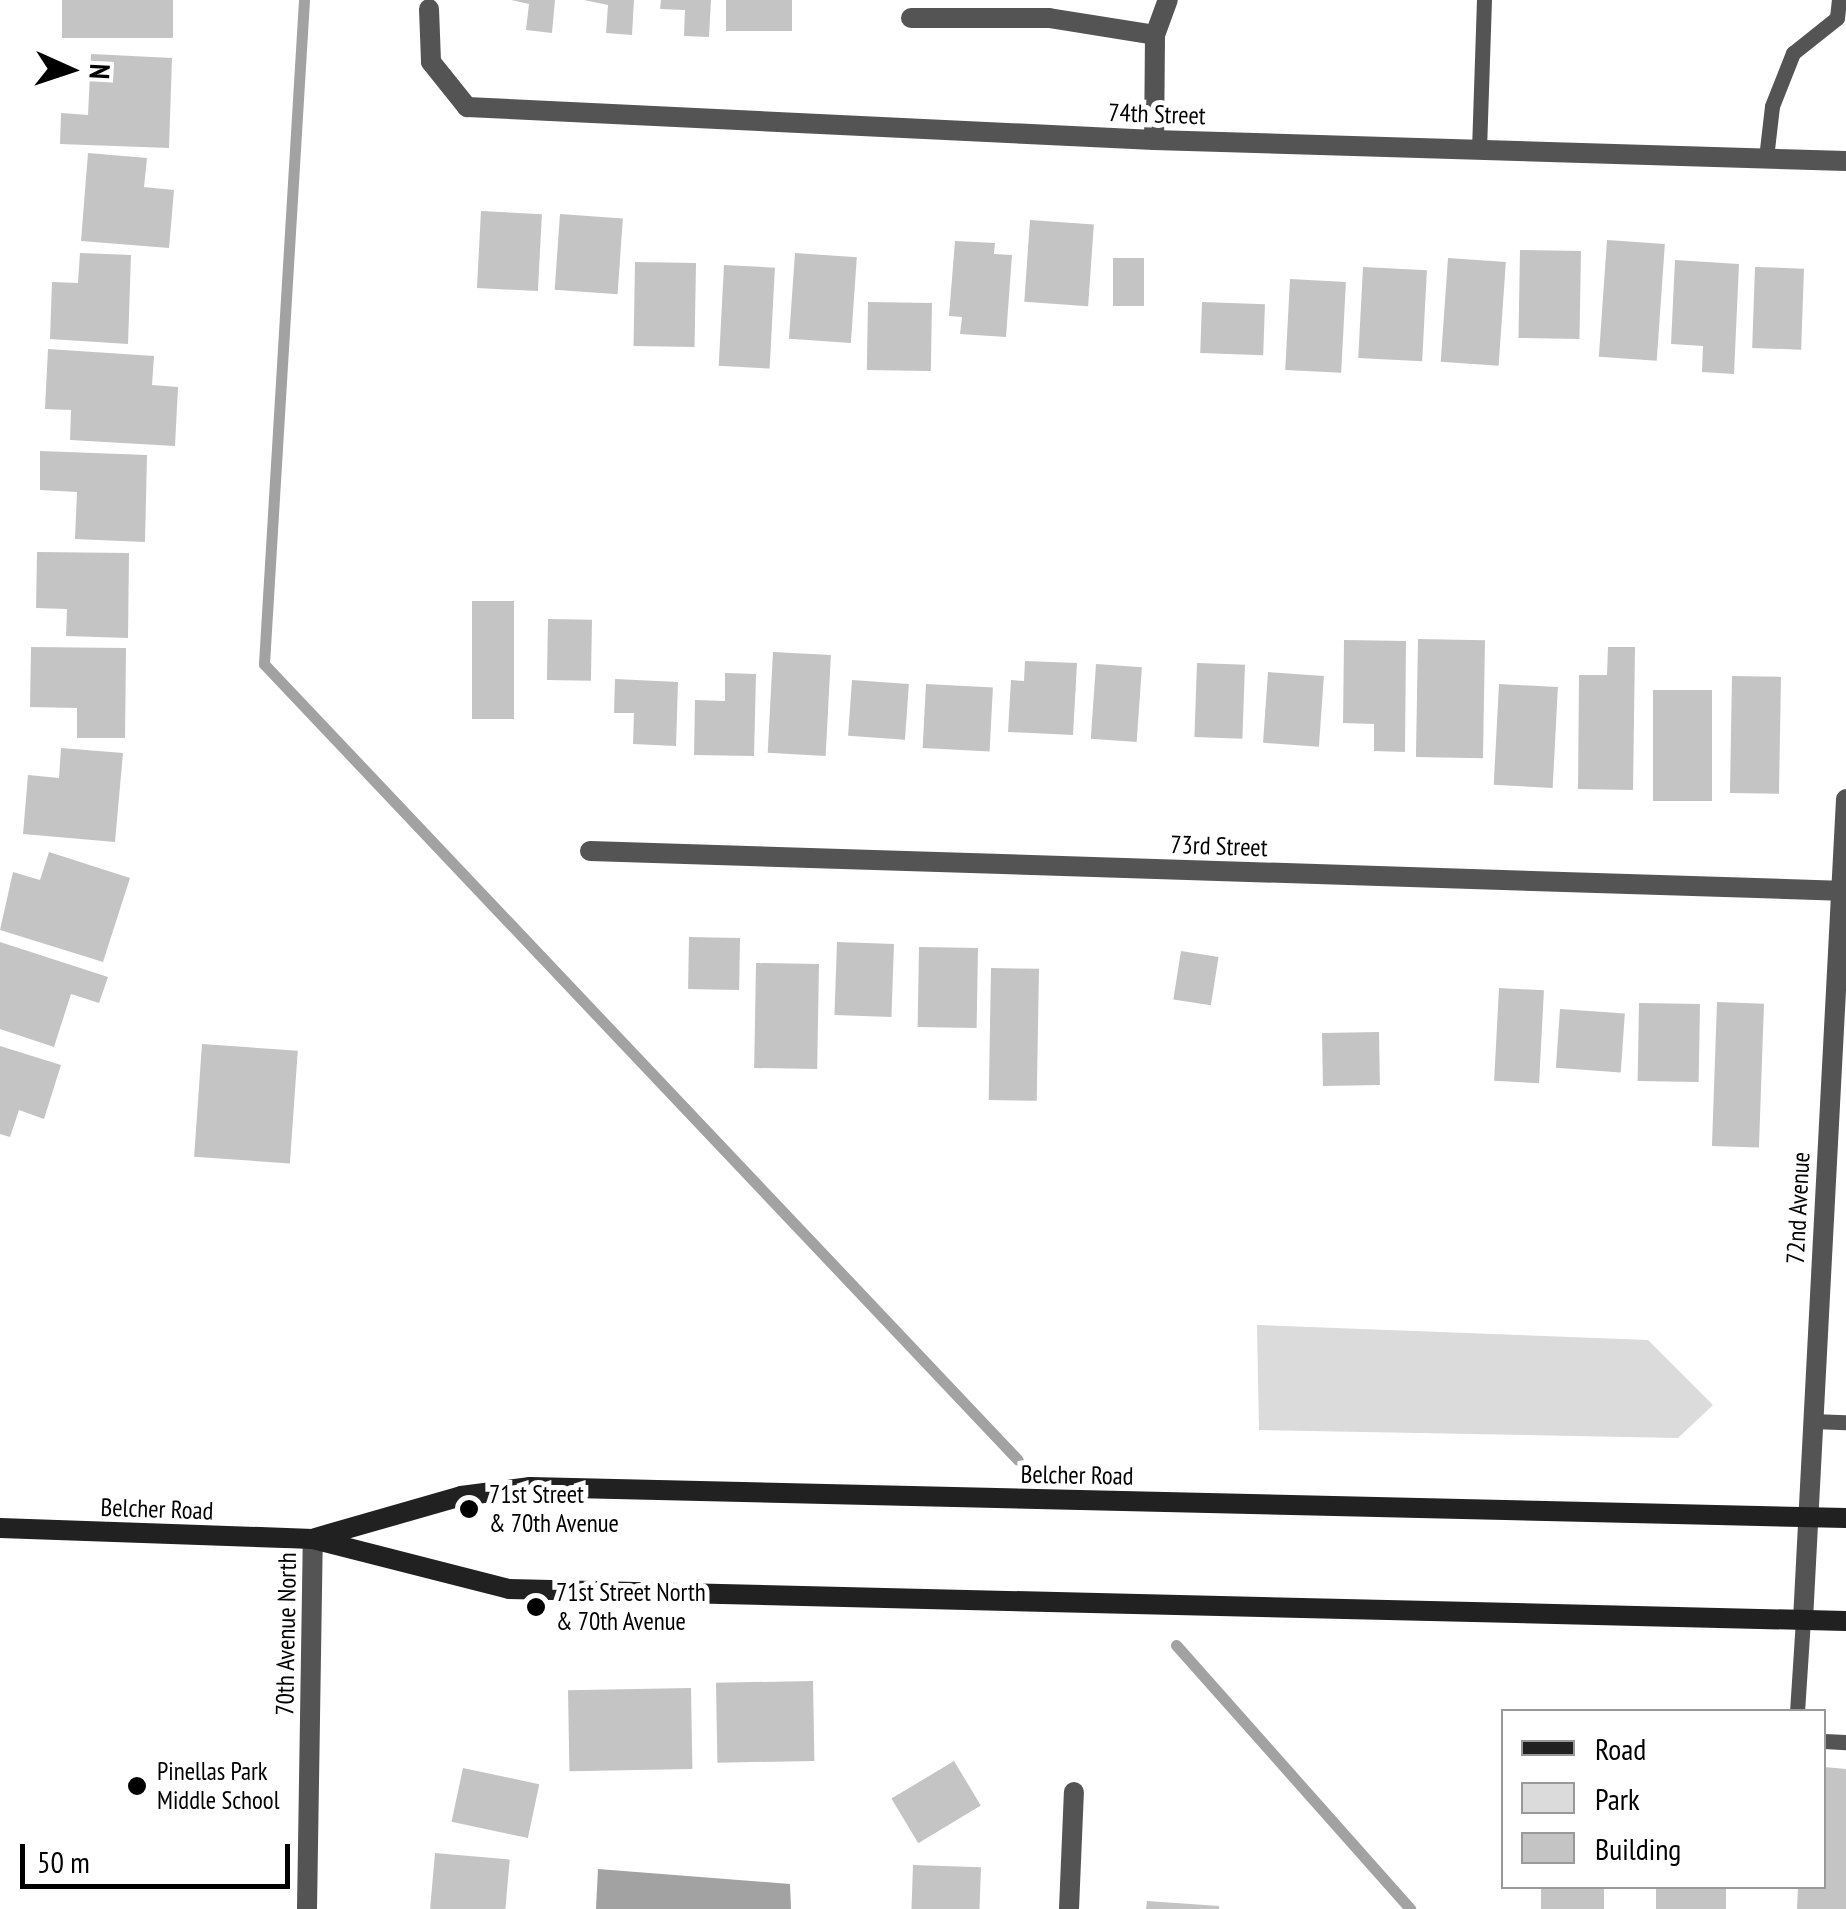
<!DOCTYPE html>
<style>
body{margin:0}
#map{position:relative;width:1846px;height:1909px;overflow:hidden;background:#fff;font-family:"PT Sans Narrow",sans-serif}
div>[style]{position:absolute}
.green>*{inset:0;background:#dbdbdb}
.water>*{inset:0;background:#a2a2a2}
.stream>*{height:11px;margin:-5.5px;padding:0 5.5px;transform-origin:5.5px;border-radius:5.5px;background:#a2a2a2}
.building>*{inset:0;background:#c4c4c4;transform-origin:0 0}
.service>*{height:15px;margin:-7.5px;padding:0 7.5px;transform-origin:7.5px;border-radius:7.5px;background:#545454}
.minor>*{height:20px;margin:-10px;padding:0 10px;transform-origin:10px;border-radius:10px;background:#545454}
.tertiary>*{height:20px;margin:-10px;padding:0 10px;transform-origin:10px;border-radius:10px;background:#545454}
.secondary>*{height:20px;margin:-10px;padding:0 10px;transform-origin:10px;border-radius:10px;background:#212121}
.dots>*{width:28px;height:28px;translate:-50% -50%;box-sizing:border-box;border:5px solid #fff;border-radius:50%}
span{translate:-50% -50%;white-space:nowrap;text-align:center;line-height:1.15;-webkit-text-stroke:10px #fff;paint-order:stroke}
.street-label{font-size:25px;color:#000}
.poi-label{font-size:25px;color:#000}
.left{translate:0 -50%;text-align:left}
.legend{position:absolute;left:1501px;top:1709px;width:325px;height:180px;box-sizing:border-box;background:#fff;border:2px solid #999;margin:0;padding:12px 18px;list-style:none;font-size:30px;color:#000}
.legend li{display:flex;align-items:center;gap:20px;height:50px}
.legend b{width:50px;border:2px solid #999}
.north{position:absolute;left:20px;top:20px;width:100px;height:100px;-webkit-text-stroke:8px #fff;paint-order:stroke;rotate:93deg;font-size:28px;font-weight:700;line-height:40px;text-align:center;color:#000}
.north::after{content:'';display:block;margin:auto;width:35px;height:45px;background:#000;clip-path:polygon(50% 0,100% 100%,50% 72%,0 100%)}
.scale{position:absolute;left:20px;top:1844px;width:270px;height:45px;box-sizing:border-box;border:5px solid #000;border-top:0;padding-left:12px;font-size:30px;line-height:35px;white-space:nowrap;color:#000;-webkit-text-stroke:8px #fff;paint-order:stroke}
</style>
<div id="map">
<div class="green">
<div style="clip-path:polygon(1257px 1325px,1648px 1340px,1713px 1405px,1678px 1438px,1259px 1430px)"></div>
</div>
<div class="water">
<div style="clip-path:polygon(598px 1869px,790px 1884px,791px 1909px,596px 1909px)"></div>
</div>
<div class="stream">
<div style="left:304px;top:0;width:665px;rotate:93.45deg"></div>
<div style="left:264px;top:664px;width:1096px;rotate:46.55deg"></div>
<div style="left:1176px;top:1645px;width:353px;rotate:48.4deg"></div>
</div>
<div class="building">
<div style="left:62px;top:0;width:111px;height:38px"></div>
<div style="clip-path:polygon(511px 0,555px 0,552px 33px,526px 30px,529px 4px)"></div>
<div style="clip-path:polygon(584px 0,634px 0,632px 35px,606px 33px,608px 5px)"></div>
<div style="clip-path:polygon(661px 0,711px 0,709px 37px,684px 36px,685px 10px,660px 9px)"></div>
<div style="left:726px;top:0;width:66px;height:31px"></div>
<div style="clip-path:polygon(91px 54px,172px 58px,169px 148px,60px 144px,61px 113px,88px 115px)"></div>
<div style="clip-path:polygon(88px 153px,147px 158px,144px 187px,174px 190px,169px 248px,81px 241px)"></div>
<div style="left:481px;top:211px;width:61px;height:77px;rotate:3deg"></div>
<div style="left:560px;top:214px;width:63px;height:76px;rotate:4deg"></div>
<div style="left:1030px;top:220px;width:64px;height:82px;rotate:4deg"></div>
<div style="left:1607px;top:240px;width:58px;height:117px;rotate:4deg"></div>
<div style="clip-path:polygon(955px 241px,995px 243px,994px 254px,1012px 255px,1006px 337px,960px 334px,962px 317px,949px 316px)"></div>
<div style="left:1520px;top:250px;width:61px;height:88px;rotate:1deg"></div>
<div style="clip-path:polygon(80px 253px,131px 255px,128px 344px,50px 339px,52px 282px,78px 283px)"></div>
<div style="left:795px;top:253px;width:62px;height:86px;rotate:4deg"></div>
<div style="left:1113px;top:258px;width:31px;height:48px"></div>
<div style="left:1448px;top:258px;width:58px;height:104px;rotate:4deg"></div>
<div style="clip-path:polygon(1675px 260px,1739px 264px,1734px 374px,1702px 372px,1703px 346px,1671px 344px)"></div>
<div style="left:635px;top:262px;width:61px;height:84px;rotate:1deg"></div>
<div style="left:724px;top:265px;width:51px;height:101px;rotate:3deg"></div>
<div style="left:1363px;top:267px;width:64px;height:91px;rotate:3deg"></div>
<div style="left:1755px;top:267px;width:49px;height:81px;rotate:2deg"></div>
<div style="left:1290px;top:279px;width:56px;height:91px;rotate:3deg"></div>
<div style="left:868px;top:302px;width:64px;height:68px;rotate:1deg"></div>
<div style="left:1202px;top:302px;width:63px;height:51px;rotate:2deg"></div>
<div style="clip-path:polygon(48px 349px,154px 356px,152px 385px,178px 387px,175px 446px,70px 440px,71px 410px,45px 409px)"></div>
<div style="clip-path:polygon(40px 451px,147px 455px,145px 542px,75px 539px,77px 492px,40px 490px)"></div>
<div style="clip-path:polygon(37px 552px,129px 553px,128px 638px,66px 636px,67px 609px,36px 608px)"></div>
<div style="left:472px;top:601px;width:42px;height:118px"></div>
<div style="left:548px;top:619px;width:44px;height:61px;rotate:1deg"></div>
<div style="left:1418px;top:639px;width:67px;height:118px;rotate:1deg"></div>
<div style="clip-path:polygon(1344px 640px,1406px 641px,1405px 752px,1374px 751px,1374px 724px,1343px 723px)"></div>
<div style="clip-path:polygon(31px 647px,126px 648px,125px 738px,77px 738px,77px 708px,30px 707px)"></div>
<div style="clip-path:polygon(1608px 647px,1635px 647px,1633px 790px,1578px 789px,1579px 675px,1607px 675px)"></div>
<div style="left:773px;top:652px;width:58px;height:101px;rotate:3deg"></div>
<div style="clip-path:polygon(1025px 661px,1077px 663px,1073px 735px,1008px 732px,1011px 680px,1024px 681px)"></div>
<div style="left:1197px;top:663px;width:48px;height:74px;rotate:2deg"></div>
<div style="left:1096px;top:664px;width:46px;height:75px;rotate:4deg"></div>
<div style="left:1268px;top:672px;width:56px;height:71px;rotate:4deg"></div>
<div style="clip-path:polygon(725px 673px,756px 674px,754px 756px,694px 755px,695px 700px,725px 701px)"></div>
<div style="left:1732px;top:676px;width:49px;height:117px;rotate:1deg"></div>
<div style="clip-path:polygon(615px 679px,678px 682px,676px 746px,633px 744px,634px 713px,614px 713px)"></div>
<div style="left:852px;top:680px;width:57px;height:56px;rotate:4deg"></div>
<div style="left:926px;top:684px;width:67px;height:64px;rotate:3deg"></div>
<div style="left:1499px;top:684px;width:59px;height:101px;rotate:3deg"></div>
<div style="left:1653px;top:690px;width:59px;height:111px"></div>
<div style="clip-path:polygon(61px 748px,123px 753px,115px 842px,23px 834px,28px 775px,59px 778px)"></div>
<div style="clip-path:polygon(49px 852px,130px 878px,103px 962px,0 930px,13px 872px,40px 880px)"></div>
<div style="left:689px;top:937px;width:51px;height:52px;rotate:1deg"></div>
<div style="clip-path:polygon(0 942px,108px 977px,99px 1003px,71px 994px,54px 1047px,0 1029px)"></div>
<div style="left:837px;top:942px;width:57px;height:73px;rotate:2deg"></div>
<div style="left:919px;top:947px;width:59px;height:80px;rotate:1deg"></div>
<div style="left:1181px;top:951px;width:38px;height:49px;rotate:9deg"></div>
<div style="left:756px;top:963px;width:63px;height:105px;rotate:1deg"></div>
<div style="left:991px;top:968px;width:48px;height:132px;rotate:1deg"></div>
<div style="left:1499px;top:988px;width:45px;height:93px;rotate:3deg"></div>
<div style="left:1717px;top:1002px;width:47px;height:144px;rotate:2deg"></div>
<div style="left:1639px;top:1003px;width:61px;height:78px;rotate:1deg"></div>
<div style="left:1560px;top:1009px;width:65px;height:59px;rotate:4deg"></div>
<div style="left:1379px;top:1032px;width:53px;height:57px;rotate:89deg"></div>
<div style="left:202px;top:1044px;width:96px;height:113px;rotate:4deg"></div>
<div style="clip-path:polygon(0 1046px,61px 1065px,44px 1119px,19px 1110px,10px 1137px,0 1134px)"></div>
<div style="left:813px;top:1681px;width:80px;height:97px;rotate:89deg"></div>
<div style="left:691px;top:1688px;width:81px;height:123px;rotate:89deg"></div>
<div style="left:954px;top:1761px;width:52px;height:73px;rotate:59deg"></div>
<div style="clip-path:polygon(1824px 1767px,1846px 1769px,1846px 1909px,1797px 1909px,1798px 1886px,1824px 1886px)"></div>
<div style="left:463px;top:1768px;width:78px;height:55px;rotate:12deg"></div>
<div style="left:435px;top:1853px;width:75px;height:56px;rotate:5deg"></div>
<div style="left:913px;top:1865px;width:68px;height:44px;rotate:2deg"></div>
<div style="left:1541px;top:1886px;width:63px;height:23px"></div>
<div style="left:1656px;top:1886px;width:70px;height:23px"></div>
<div style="clip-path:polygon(1147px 1901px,1219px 1906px,1219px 1909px,1146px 1909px)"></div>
</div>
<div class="service">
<div style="left:1479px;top:150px;width:150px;rotate:-88.1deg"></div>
<div style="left:1766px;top:158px;width:52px;rotate:-83.4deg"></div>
<div style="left:1772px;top:106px;width:57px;rotate:-68.4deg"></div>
<div style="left:1793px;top:53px;width:56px;rotate:-38.5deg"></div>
<div style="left:1837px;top:18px;width:18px;rotate:-84deg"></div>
<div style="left:1812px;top:1421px;width:34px;rotate:2deg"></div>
<div style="left:1797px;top:1712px;width:92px;rotate:-86.3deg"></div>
<div style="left:1824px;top:1741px;width:22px;rotate:3deg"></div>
</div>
<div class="minor">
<div style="left:429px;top:9px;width:53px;rotate:87.8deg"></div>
<div style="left:431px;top:62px;width:58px;rotate:51.3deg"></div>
<div style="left:467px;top:107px;width:688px;rotate:2.75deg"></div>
<div style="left:1154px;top:140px;width:692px;rotate:1.74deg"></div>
<div style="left:911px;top:18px;width:138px"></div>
<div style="left:1049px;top:18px;width:107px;rotate:9.1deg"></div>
<div style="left:1155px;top:35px;width:105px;rotate:90.5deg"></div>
<div style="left:1155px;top:35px;width:37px;rotate:-70deg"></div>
<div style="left:590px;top:851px;width:1257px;rotate:1.82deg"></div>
<div style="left:1803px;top:1620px;width:822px;rotate:-87deg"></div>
<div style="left:1069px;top:1909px;width:117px;rotate:-87.6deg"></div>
</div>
<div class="tertiary">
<div style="left:307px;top:1909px;width:370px;rotate:-89.1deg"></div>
</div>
<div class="secondary">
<div style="left:0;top:1528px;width:313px;rotate:2deg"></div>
<div style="left:313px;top:1539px;width:202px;rotate:14.3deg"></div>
<div style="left:509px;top:1589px;width:1337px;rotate:1.37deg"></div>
<div style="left:315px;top:1538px;width:152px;rotate:-16deg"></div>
<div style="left:461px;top:1496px;width:70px;rotate:-7.4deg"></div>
<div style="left:530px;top:1487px;width:1316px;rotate:1.35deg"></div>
</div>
<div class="dots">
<div style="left:469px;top:1509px;background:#000"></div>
<div style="left:536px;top:1607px;background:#000"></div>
<div style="left:137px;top:1786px;background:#000"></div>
</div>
<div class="street-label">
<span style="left:1157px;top:114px;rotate:2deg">74th Street</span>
<span style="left:1219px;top:846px;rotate:2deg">73rd Street</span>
<span style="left:1798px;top:1208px;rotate:-87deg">72nd Avenue</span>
<span style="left:1077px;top:1475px;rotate:1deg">Belcher Road</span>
<span style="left:157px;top:1509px;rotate:2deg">Belcher Road</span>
<span style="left:286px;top:1634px;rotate:-89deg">70th Avenue North</span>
</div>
<div class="poi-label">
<span class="left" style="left:489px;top:1509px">71st Street<br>&amp; 70th Avenue</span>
<span class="left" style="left:556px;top:1607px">71st Street North<br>&amp; 70th Avenue</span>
<span class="left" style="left:157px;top:1786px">Pinellas Park<br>Middle School</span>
</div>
<ul class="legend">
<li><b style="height:12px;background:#212121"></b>Road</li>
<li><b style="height:28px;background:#dbdbdb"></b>Park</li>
<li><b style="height:28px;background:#c4c4c4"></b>Building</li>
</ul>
<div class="north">N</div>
<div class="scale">50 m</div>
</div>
